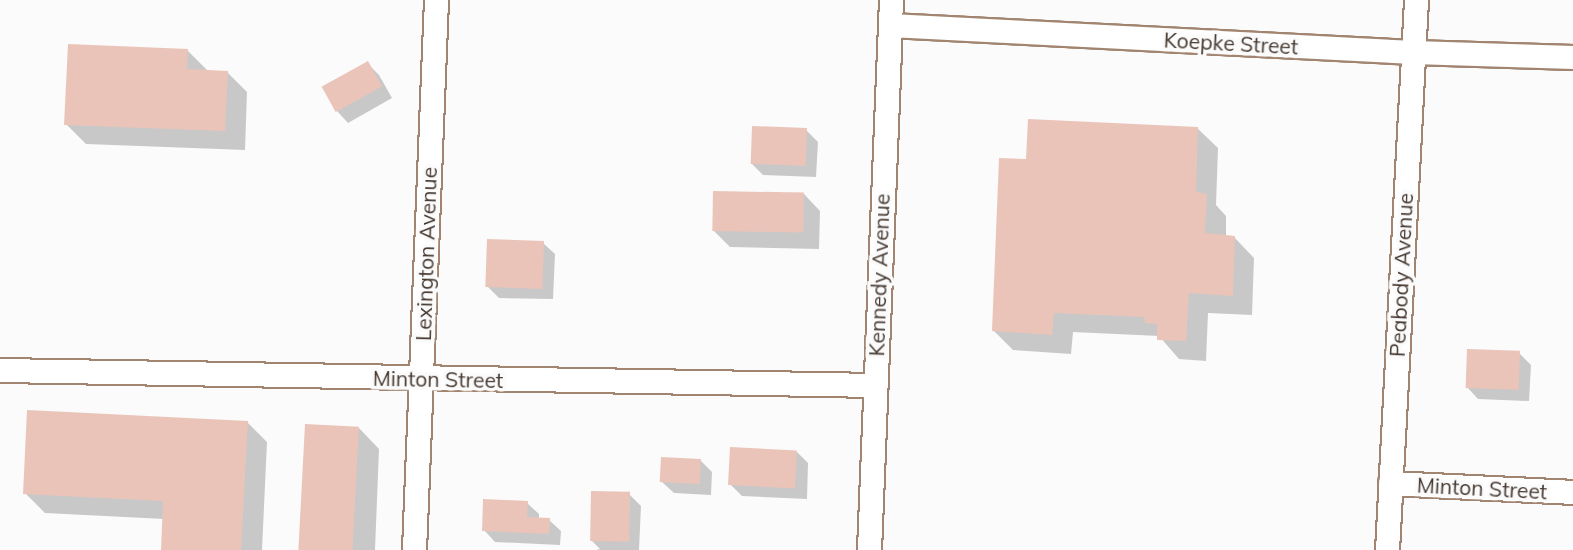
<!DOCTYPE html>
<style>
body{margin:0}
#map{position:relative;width:1573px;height:550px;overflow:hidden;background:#fbfbfb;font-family:Mulish,sans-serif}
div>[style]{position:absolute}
.shadow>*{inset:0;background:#0003}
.building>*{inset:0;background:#eac4b9;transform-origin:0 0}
.roads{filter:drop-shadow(2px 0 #a28570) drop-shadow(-2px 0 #a28570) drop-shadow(0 2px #a28570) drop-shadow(0 -2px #a28570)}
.minor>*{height:23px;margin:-11.5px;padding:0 11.5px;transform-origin:11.5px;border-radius:11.5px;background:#fff}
span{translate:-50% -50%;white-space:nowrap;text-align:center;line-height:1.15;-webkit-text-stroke:7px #fbfbfb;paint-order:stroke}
.street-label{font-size:21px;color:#453830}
</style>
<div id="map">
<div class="shadow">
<div style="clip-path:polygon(187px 50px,208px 71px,227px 72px,247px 92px,245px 150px,86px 144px,66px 124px)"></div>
<div style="clip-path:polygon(367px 63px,379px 75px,392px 98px,348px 123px,337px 111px,323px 86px)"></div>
<div style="clip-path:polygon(1197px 128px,1218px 148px,1216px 205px,1226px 216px,1226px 237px,1234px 237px,1254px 258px,1252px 315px,1208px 313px,1206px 361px,1179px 359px,1159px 336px,1073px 332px,1071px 354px,1013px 350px,993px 330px,1028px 161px)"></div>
<div style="clip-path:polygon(806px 130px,818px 142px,816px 177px,763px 175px,752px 164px)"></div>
<div style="clip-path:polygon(804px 194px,820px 211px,819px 249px,730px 247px,714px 231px)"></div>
<div style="clip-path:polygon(543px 243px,555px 254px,553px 299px,499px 298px,487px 286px)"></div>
<div style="clip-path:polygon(1519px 353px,1531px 365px,1529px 401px,1478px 399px,1467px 387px)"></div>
<div style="clip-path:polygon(247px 422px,267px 442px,262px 550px,163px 550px,164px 519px,45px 513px,25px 493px)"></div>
<div style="clip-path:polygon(359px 428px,379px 449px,375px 550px,302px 550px)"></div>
<div style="clip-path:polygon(797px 452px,808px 463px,807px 499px,742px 496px,731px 485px)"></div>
<div style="clip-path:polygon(700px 460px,712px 472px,711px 495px,674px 493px,662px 482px)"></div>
<div style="clip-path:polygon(629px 494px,641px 506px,639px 550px,596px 550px,600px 549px,591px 540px)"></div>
<div style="clip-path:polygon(527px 503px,539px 514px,539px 519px,549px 520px,561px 531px,560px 545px,495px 542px,484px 530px)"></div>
</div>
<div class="building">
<div style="clip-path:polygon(68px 44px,188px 49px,187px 69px,228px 71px,225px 131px,64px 125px)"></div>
<div style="left:368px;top:61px;width:29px;height:53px;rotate:61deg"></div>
<div style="clip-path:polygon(1028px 119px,1198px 127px,1196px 192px,1207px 194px,1205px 233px,1235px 236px,1233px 296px,1189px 293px,1186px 341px,1157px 340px,1157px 324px,1145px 323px,1144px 317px,1054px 313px,1052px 335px,992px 331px,999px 158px,1026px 159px)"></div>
<div style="left:752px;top:126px;width:55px;height:38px;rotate:2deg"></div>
<div style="left:713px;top:191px;width:91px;height:40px;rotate:1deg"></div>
<div style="left:487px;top:239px;width:57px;height:48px;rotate:2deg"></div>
<div style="left:1467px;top:349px;width:53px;height:39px;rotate:2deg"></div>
<div style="clip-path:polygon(27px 410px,248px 421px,241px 550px,161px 550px,163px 501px,23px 494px)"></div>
<div style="left:305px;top:424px;width:54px;height:126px;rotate:3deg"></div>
<div style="left:730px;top:447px;width:67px;height:38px;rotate:3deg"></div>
<div style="left:661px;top:457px;width:40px;height:25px;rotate:3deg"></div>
<div style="left:591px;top:491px;width:39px;height:50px;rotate:1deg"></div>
<div style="clip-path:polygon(483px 499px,528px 501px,527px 517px,550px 518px,549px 534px,482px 531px)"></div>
</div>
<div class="roads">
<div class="minor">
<div style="left:890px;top:25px;width:524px;rotate:2.96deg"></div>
<div style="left:1413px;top:52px;width:160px;rotate:1.8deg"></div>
<div style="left:0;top:370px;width:875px;rotate:0.98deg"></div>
<div style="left:1390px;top:483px;width:183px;rotate:2.8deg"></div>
<div style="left:414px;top:550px;width:550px;rotate:-87.71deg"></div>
<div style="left:869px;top:550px;width:550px;rotate:-87.71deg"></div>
<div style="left:1387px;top:550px;width:551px;rotate:-86.98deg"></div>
</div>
</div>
<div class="street-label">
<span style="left:1231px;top:43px;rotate:3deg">Koepke Street</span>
<span style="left:426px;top:254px;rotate:-88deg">Lexington Avenue</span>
<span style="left:879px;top:275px;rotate:-88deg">Kennedy Avenue</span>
<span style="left:1401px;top:275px;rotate:-87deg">Peabody Avenue</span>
<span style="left:438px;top:379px;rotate:1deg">Minton Street</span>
<span style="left:1482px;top:488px;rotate:3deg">Minton Street</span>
</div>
</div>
